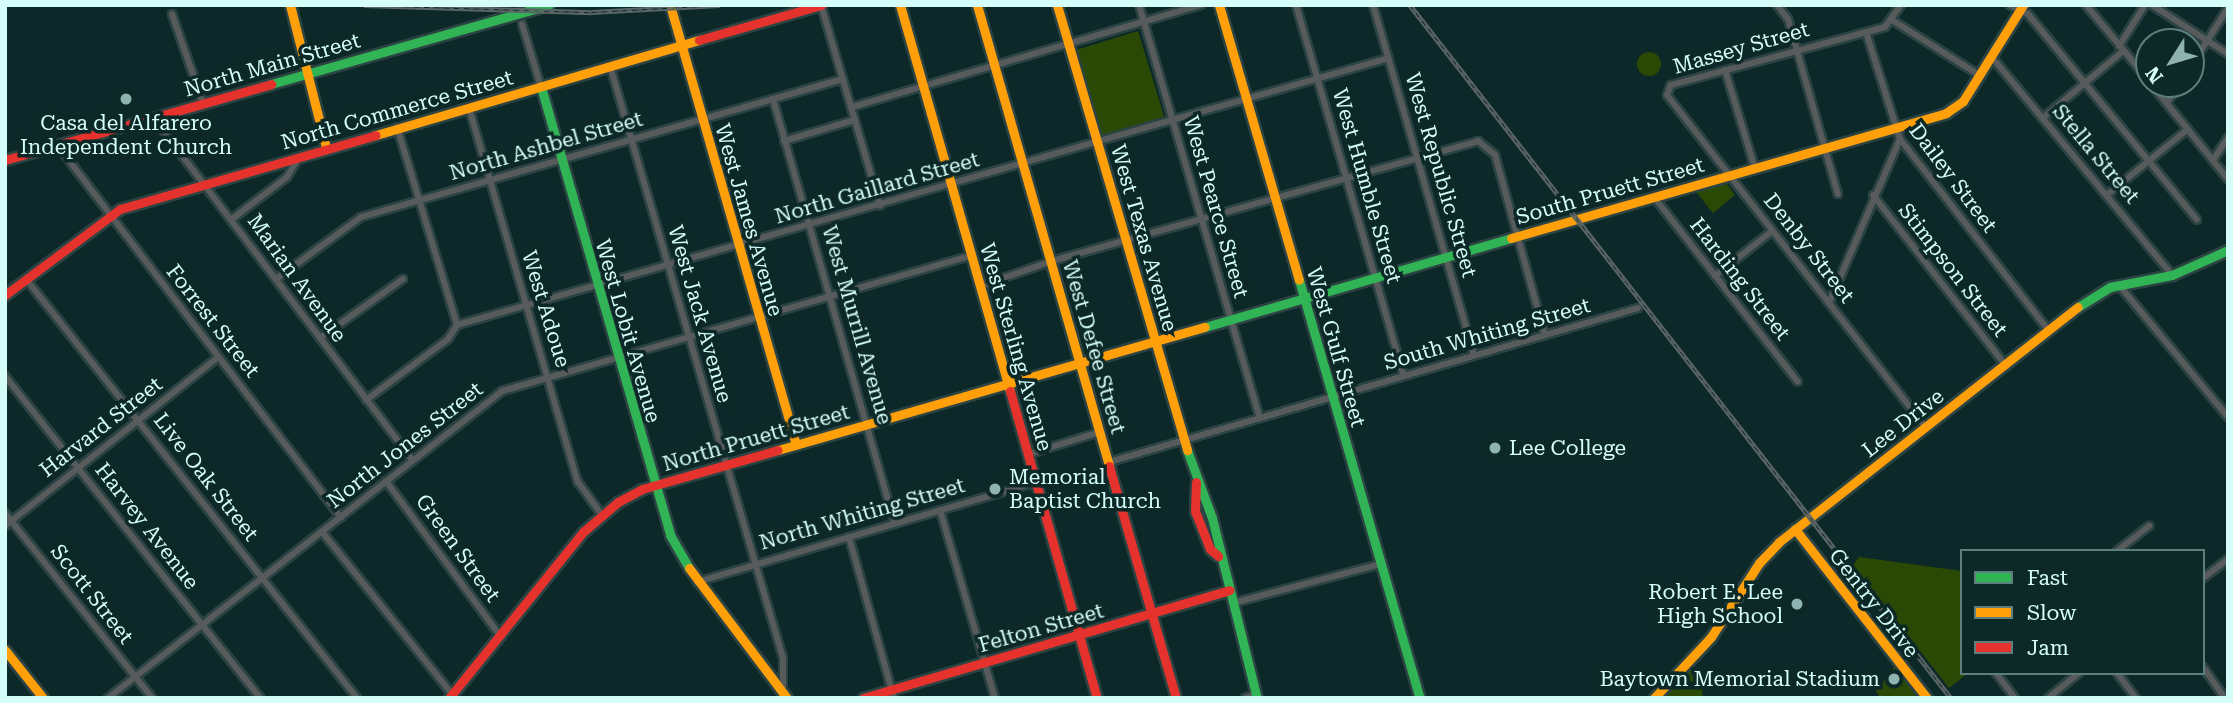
<!DOCTYPE html>
<style>
body{margin:0}
#map{position:relative;width:2233px;height:703px;overflow:hidden;background:#0d2828;font-family:"Roboto Serif",serif}
div>[style]{position:absolute}
.green>*{inset:0;background:#294905;transform-origin:0 0}
.round{border-radius:50%}
.roads{filter:drop-shadow(2px 0 #2c4343) drop-shadow(-2px 0 #2c4343) drop-shadow(0 2px #2c4343) drop-shadow(0 -2px #2c4343)}
.street>*{height:6px;margin:-3px;padding:0 3px;transform-origin:3px;border-radius:3px;background:#585b5c}
.fast>*{height:9px;margin:-4.5px;padding:0 4.5px;transform-origin:4.5px;border-radius:4.5px;background:#30b455}
.slow>*{height:9px;margin:-4.5px;padding:0 4.5px;transform-origin:4.5px;border-radius:4.5px;background:#ff9f0a}
.jam>*{height:9px;margin:-4.5px;padding:0 4.5px;transform-origin:4.5px;border-radius:4.5px;background:#e5322d}
.rail>*{height:4.5px;margin-top:-2.25px;transform-origin:0;background:repeating-linear-gradient(90deg,#0c2827 0 5px,#5b6566 0 10px);box-sizing:border-box;border-block:2px solid #5b6566}
.dots>*{width:19px;height:19px;translate:-50% -50%;box-sizing:border-box;border:4px solid #0c2827;border-radius:50%}
span{translate:-50% -50%;white-space:nowrap;text-align:center;line-height:1.15;-webkit-text-stroke:7px #0c2827;paint-order:stroke}
.street-label{font-size:21px;color:#d5fefb}
.poi-label{font-size:21px;color:#d5fefb}
.left{translate:0 -50%;text-align:left}
.right{translate:-100% -50%;text-align:right}
.frame{position:absolute;inset:0;border:7px solid #d5fefb;pointer-events:none}
.legend{position:absolute;left:1960px;top:549px;width:245px;height:126px;box-sizing:border-box;background:#0c2827;border:2px solid #5c7e7c;margin:0;padding:9px 12px;list-style:none;font-size:21px;color:#d5fefb}
.legend li{display:flex;align-items:center;gap:14px;height:35px}
.legend b{width:35px;border:2px solid #5c7e7c}
.north{position:absolute;left:2135px;top:28px;width:70px;height:70px;box-sizing:border-box;background:#0c2827;border:2px solid #5c7e7c;border-radius:50%;rotate:233deg;font-size:19px;font-weight:700;line-height:28px;text-align:center;color:#d5fefb}
.north::after{content:'';display:block;margin:auto;width:24px;height:32px;background:#8fb3b1;clip-path:polygon(50% 0,100% 100%,50% 72%,0 100%)}
</style>
<div id="map">
<div class="green">
<div style="left:1138px;top:31px;width:92px;height:66px;rotate:73deg"></div>
<div class="round" style="left:1637px;top:52px;width:24px;height:24px"></div>
<div style="clip-path:polygon(1726px 183px,1735px 195px,1713px 213px,1696px 192px)"></div>
<div style="clip-path:polygon(1859px 557px,1962px 571px,1962px 673px,1968px 673px,1949px 688px,1853px 565px)"></div>
<div style="clip-path:polygon(1894px 667px,1918px 698px,1880px 698px,1876px 691px)"></div>
<div style="clip-path:polygon(1691px 670px,1701px 680px,1703px 698px,1663px 698px)"></div>
</div>
<div class="roads">
<div class="street">
<div style="left:821px;top:5px;width:209px;rotate:73.6deg"></div>
<div style="left:1139px;top:5px;width:430px;rotate:73.7deg"></div>
<div style="left:1296px;top:5px;width:386px;rotate:73.8deg"></div>
<div style="left:1373px;top:5px;width:364px;rotate:73.9deg"></div>
<div style="left:1777px;top:5px;width:18px;rotate:52deg"></div>
<div style="left:1788px;top:19px;width:182px;rotate:74.1deg"></div>
<div style="left:1901px;top:5px;width:27px;rotate:126deg"></div>
<div style="left:1885px;top:27px;width:222px;rotate:164.8deg"></div>
<div style="left:1671px;top:85px;width:11px;rotate:112deg"></div>
<div style="left:1667px;top:95px;width:422px;rotate:52.1deg"></div>
<div style="left:2010px;top:5px;width:20px;rotate:27deg"></div>
<div style="left:2028px;top:14px;width:266px;rotate:50.6deg"></div>
<div style="left:2086px;top:5px;width:99px;rotate:50.3deg"></div>
<div style="left:2152px;top:5px;width:90px;rotate:32.8deg"></div>
<div style="left:172px;top:14px;width:94px;rotate:70.8deg"></div>
<div style="left:1892px;top:20px;width:103px;rotate:32.3deg"></div>
<div style="left:522px;top:24px;width:66px;rotate:73.2deg"></div>
<div style="left:1866px;top:32px;width:112px;rotate:72.4deg"></div>
<div style="left:1900px;top:139px;width:243px;rotate:52.2deg"></div>
<div style="left:2119px;top:46px;width:49px;rotate:-57.6deg"></div>
<div style="left:1991px;top:56px;width:284px;rotate:50.4deg"></div>
<div style="left:610px;top:66px;width:617px;rotate:73.71deg"></div>
<div style="left:783px;top:658px;width:35px;rotate:90deg"></div>
<div style="left:2191px;top:66px;width:69px;rotate:-57.5deg"></div>
<div style="left:1725px;top:70px;width:102px;rotate:73deg"></div>
<div style="left:2151px;top:84px;width:122px;rotate:51deg"></div>
<div style="left:773px;top:99px;width:440px;rotate:74deg"></div>
<div style="left:2167px;top:103px;width:22px;rotate:-58deg"></div>
<div style="left:852px;top:107px;width:364px;rotate:-16.3deg"></div>
<div style="left:469px;top:108px;width:390px;rotate:73.8deg"></div>
<div style="left:578px;top:482px;width:39px;rotate:54deg"></div>
<div style="left:153px;top:117px;width:430px;rotate:52.9deg"></div>
<div style="left:2043px;top:118px;width:104px;rotate:-39.9deg"></div>
<div style="left:397px;top:127px;width:207px;rotate:73.1deg"></div>
<div style="left:784px;top:141px;width:74px;rotate:-16.5deg"></div>
<div style="left:58px;top:146px;width:467px;rotate:52.7deg"></div>
<div style="left:2213px;top:160px;width:27px;rotate:-56deg"></div>
<div style="left:2108px;top:194px;width:103px;rotate:-39.1deg"></div>
<div style="left:1873px;top:195px;width:217px;rotate:52.1deg"></div>
<div style="left:1654px;top:197px;width:234px;rotate:52.1deg"></div>
<div style="left:232px;top:219px;width:69px;rotate:-37.4deg"></div>
<div style="left:287px;top:177px;width:23px;rotate:-59deg"></div>
<div style="left:1715px;top:276px;width:73px;rotate:-38.3deg"></div>
<div style="left:26px;top:279px;width:534px;rotate:51.69deg"></div>
<div style="left:276px;top:279px;width:105px;rotate:-36.1deg"></div>
<div style="left:361px;top:217px;width:501px;rotate:-15.98deg"></div>
<div style="left:2119px;top:285px;width:171px;rotate:50.5deg"></div>
<div style="left:980px;top:286px;width:76px;rotate:-19.1deg"></div>
<div style="left:1052px;top:261px;width:443px;rotate:-15.7deg"></div>
<div style="left:1478px;top:141px;width:22px;rotate:39deg"></div>
<div style="left:1495px;top:155px;width:187px;rotate:74.5deg"></div>
<div style="left:1829px;top:303px;width:179px;rotate:-66.6deg"></div>
<div style="left:320px;top:338px;width:102px;rotate:-35.4deg"></div>
<div style="left:5px;top:376px;width:411px;rotate:51.6deg"></div>
<div style="left:366px;top:400px;width:102px;rotate:-36.6deg"></div>
<div style="left:448px;top:339px;width:17px;rotate:-57deg"></div>
<div style="left:457px;top:325px;width:969px;rotate:-15.99deg"></div>
<div style="left:1029px;top:454px;width:74px;rotate:-17.2deg"></div>
<div style="left:1109px;top:462px;width:551px;rotate:-16.23deg"></div>
<div style="left:386px;top:481px;width:194px;rotate:53.6deg"></div>
<div style="left:940px;top:510px;width:196px;rotate:73.7deg"></div>
<div style="left:5px;top:513px;width:236px;rotate:51.5deg"></div>
<div style="left:5px;top:526px;width:272px;rotate:-38.4deg"></div>
<div style="left:323px;top:533px;width:206px;rotate:51.3deg"></div>
<div style="left:849px;top:537px;width:167px;rotate:74.4deg"></div>
<div style="left:2117px;top:551px;width:41px;rotate:-38deg"></div>
<div style="left:2203px;top:578px;width:31px;rotate:-37deg"></div>
<div style="left:697px;top:582px;width:354px;rotate:-16.4deg"></div>
<div style="left:1233px;top:603px;width:153px;rotate:-14.8deg"></div>
<div style="left:2203px;top:667px;width:38px;rotate:55deg"></div>
<div style="left:1996px;top:673px;width:31px;rotate:53deg"></div>
<div style="left:2117px;top:673px;width:31px;rotate:53deg"></div>
<div style="left:108px;top:698px;width:499px;rotate:-37.9deg"></div>
<div style="left:502px;top:391px;width:489px;rotate:-16.1deg"></div>
<div style="left:1245px;top:698px;width:12px;rotate:-20deg"></div>
<div style="left:2048px;top:698px;width:40px;rotate:-39deg"></div>
</div>
<div class="fast">
<div style="left:271px;top:84px;width:289px;rotate:-15.9deg"></div>
<div style="left:541px;top:87px;width:466px;rotate:73.9deg"></div>
<div style="left:670px;top:535px;width:38px;rotate:60deg"></div>
<div style="left:1299px;top:280px;width:435px;rotate:73.9deg"></div>
<div style="left:2078px;top:307px;width:38px;rotate:-32deg"></div>
<div style="left:2110px;top:287px;width:63px;rotate:-11deg"></div>
<div style="left:2172px;top:275px;width:61px;rotate:-24.1deg"></div>
<div style="left:1205px;top:327px;width:319px;rotate:-16.2deg"></div>
<div style="left:1187px;top:450px;width:72px;rotate:69.8deg"></div>
<div style="left:1212px;top:518px;width:186px;rotate:76deg"></div>
</div>
<div class="slow">
<div style="left:290px;top:5px;width:146px;rotate:75.8deg"></div>
<div style="left:670px;top:5px;width:457px;rotate:74deg"></div>
<div style="left:900px;top:5px;width:401px;rotate:74.1deg"></div>
<div style="left:977px;top:5px;width:480px;rotate:74deg"></div>
<div style="left:1057px;top:5px;width:464px;rotate:73.7deg"></div>
<div style="left:1219px;top:5px;width:286px;rotate:73.8deg"></div>
<div style="left:376px;top:135px;width:337px;rotate:-16.4deg"></div>
<div style="left:1511px;top:238px;width:453px;rotate:-16deg"></div>
<div style="left:1946px;top:113px;width:21px;rotate:-35deg"></div>
<div style="left:1963px;top:101px;width:113px;rotate:-58deg"></div>
<div style="left:778px;top:450px;width:444px;rotate:-16.1deg"></div>
<div style="left:1795px;top:529px;width:214px;rotate:52deg"></div>
<div style="left:689px;top:568px;width:163px;rotate:53deg"></div>
<div style="left:5px;top:650px;width:61px;rotate:51.6deg"></div>
<div style="left:1654px;top:698px;width:83px;rotate:-46.9deg"></div>
<div style="left:1711px;top:637px;width:88px;rotate:-57deg"></div>
<div style="left:1759px;top:563px;width:29px;rotate:-46deg"></div>
<div style="left:1779px;top:542px;width:380px;rotate:-38.2deg"></div>
</div>
<div class="jam">
<div style="left:699px;top:40px;width:127px;rotate:-16deg"></div>
<div style="left:5px;top:160px;width:277px;rotate:-15.9deg"></div>
<div style="left:5px;top:295px;width:144px;rotate:-36.8deg"></div>
<div style="left:120px;top:209px;width:266px;rotate:-16.1deg"></div>
<div style="left:1010px;top:391px;width:319px;rotate:74.2deg"></div>
<div style="left:1109px;top:466px;width:241px;rotate:73.9deg"></div>
<div style="left:1196px;top:482px;width:29px;rotate:92deg"></div>
<div style="left:1195px;top:511px;width:41px;rotate:68.5deg"></div>
<div style="left:1210px;top:549px;width:11px;rotate:41deg"></div>
<div style="left:449px;top:698px;width:213px;rotate:-51.1deg"></div>
<div style="left:583px;top:532px;width:46px;rotate:-40.6deg"></div>
<div style="left:618px;top:502px;width:27px;rotate:-28deg"></div>
<div style="left:642px;top:489px;width:141px;rotate:-16deg"></div>
<div style="left:863px;top:698px;width:382px;rotate:-16.4deg"></div>
</div>
</div>
<div class="rail">
<div style="left:364px;top:5px;width:228px;rotate:1.8deg"></div>
<div style="left:592px;top:12px;width:128px;rotate:-3.1deg"></div>
<div style="left:1410px;top:5px;width:879px;rotate:52.02deg"></div>
</div>
<div class="dots">
<div style="left:126px;top:99px;background:#8fb3b1"></div>
<div style="left:1495px;top:448px;background:#8fb3b1"></div>
<div style="left:995px;top:489px;background:#8fb3b1"></div>
<div style="left:1797px;top:604px;background:#8fb3b1"></div>
<div style="left:1894px;top:679px;background:#8fb3b1"></div>
</div>
<div class="street-label">
<span style="left:1741px;top:48px;rotate:-16deg">Massey Street</span>
<span style="left:272px;top:65px;rotate:-16deg">North Main Street</span>
<span style="left:397px;top:110px;rotate:-16deg">North Commerce Street</span>
<span style="left:546px;top:146px;rotate:-16deg">North Ashbel Street</span>
<span style="left:2096px;top:154px;rotate:50deg">Stella Street</span>
<span style="left:1441px;top:175px;rotate:74deg">West Republic Street</span>
<span style="left:1953px;top:178px;rotate:53deg">Dailey Street</span>
<span style="left:1367px;top:186px;rotate:74deg">West Humble Street</span>
<span style="left:877px;top:188px;rotate:-16deg">North Gaillard Street</span>
<span style="left:1610px;top:191px;rotate:-16deg">South Pruett Street</span>
<span style="left:1216px;top:207px;rotate:74deg">West Pearce Street</span>
<span style="left:749px;top:220px;rotate:74deg">West James Avenue</span>
<span style="left:1144px;top:238px;rotate:74deg">West Texas Avenue</span>
<span style="left:1809px;top:248px;rotate:52deg">Denby Street</span>
<span style="left:1953px;top:270px;rotate:52deg">Stimpson Street</span>
<span style="left:297px;top:278px;rotate:54deg">Marian Avenue</span>
<span style="left:1740px;top:279px;rotate:52deg">Harding Street</span>
<span style="left:546px;top:309px;rotate:73deg">West Adoue</span>
<span style="left:700px;top:314px;rotate:74deg">West Jack Avenue</span>
<span style="left:213px;top:321px;rotate:52deg">Forrest Street</span>
<span style="left:857px;top:325px;rotate:74deg">West Murrill Avenue</span>
<span style="left:628px;top:331px;rotate:74deg">West Lobit Avenue</span>
<span style="left:1487px;top:334px;rotate:-16deg">South Whiting Street</span>
<span style="left:1016px;top:347px;rotate:74deg">West Sterling Avenue</span>
<span style="left:1094px;top:347px;rotate:74deg">West Defee Street</span>
<span style="left:1336px;top:347px;rotate:74deg">West Gulf Street</span>
<span style="left:1903px;top:423px;rotate:-38deg">Lee Drive</span>
<span style="left:101px;top:427px;rotate:-38deg">Harvard Street</span>
<span style="left:756px;top:438px;rotate:-16deg">North Pruett Street</span>
<span style="left:405px;top:445px;rotate:-38deg">North Jones Street</span>
<span style="left:206px;top:477px;rotate:52deg">Live Oak Street</span>
<span style="left:862px;top:514px;rotate:-16deg">North Whiting Street</span>
<span style="left:147px;top:526px;rotate:52deg">Harvey Avenue</span>
<span style="left:458px;top:548px;rotate:54deg">Green Street</span>
<span style="left:92px;top:594px;rotate:52deg">Scott Street</span>
<span style="left:1874px;top:603px;rotate:52deg">Gentry Drive</span>
<span style="left:1041px;top:628px;rotate:-16deg">Felton Street</span>
</div>
<div class="poi-label">
<span style="left:126px;top:135px">Casa del Alfarero<br>Independent Church</span>
<span class="left" style="left:1509px;top:448px">Lee College</span>
<span class="left" style="left:1009px;top:489px">Memorial<br>Baptist Church</span>
<span class="right" style="left:1783px;top:604px">Robert E. Lee<br>High School</span>
<span class="right" style="left:1880px;top:679px">Baytown Memorial Stadium</span>
</div>
<div class="frame"></div>
<ul class="legend">
<li><b style="height:9px;background:#30b455"></b>Fast</li>
<li><b style="height:9px;background:#ff9f0a"></b>Slow</li>
<li><b style="height:9px;background:#e5322d"></b>Jam</li>
</ul>
<div class="north">N</div>
</div>
